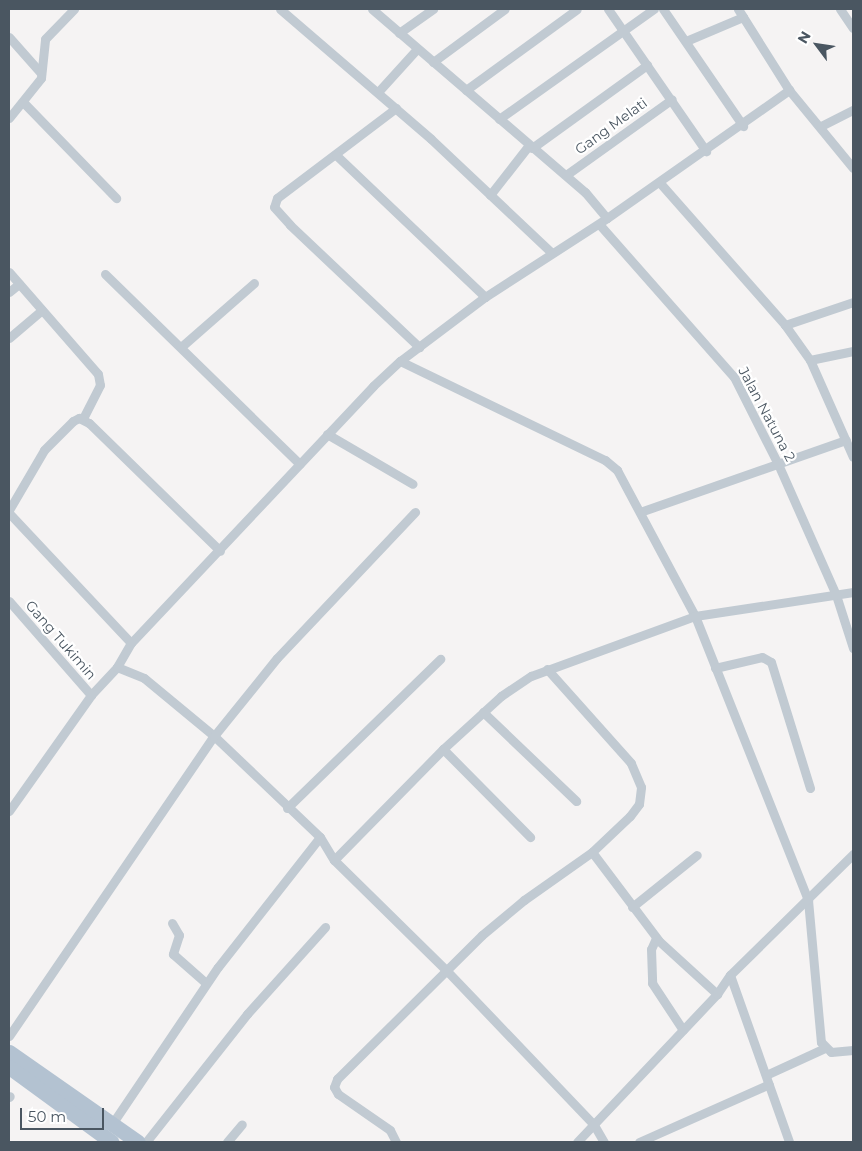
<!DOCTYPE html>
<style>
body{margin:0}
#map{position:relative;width:862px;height:1151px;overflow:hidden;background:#f5f3f3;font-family:Montserrat,sans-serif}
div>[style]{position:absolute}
.minor>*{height:9px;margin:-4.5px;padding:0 4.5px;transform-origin:4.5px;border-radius:4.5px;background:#c1cad2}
.primary>*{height:15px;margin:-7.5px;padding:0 7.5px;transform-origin:7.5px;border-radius:7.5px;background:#b3c2d1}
span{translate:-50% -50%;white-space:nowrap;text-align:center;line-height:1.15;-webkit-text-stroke:4.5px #fff;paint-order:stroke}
.street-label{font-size:14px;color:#4a5661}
.frame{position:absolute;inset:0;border:10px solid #4a5661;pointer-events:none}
.north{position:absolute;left:792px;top:20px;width:50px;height:50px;-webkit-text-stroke:4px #fff;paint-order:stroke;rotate:301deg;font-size:14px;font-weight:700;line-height:20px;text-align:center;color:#4a5661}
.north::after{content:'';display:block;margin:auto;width:18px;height:22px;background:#4a5661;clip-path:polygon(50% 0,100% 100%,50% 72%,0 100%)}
.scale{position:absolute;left:20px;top:1108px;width:84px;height:22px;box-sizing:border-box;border:2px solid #4a5661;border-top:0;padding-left:6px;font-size:15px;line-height:18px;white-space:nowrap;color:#4a5661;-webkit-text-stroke:4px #fff;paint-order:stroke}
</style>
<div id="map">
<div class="minor">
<div style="left:280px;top:9px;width:199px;rotate:40.7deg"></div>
<div style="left:431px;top:139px;width:165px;rotate:43.3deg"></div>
<div style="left:372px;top:9px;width:281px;rotate:40.7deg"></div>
<div style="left:585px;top:192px;width:34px;rotate:50deg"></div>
<div style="left:608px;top:9px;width:173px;rotate:55.4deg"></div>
<div style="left:663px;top:9px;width:142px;rotate:55.6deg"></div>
<div style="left:840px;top:9px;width:23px;rotate:56deg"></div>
<div style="left:399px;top:33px;width:42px;rotate:-35.2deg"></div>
<div style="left:9px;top:37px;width:48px;rotate:48.4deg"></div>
<div style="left:686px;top:41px;width:62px;rotate:-22.8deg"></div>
<div style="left:433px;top:62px;width:89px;rotate:-36.4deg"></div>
<div style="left:466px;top:90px;width:137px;rotate:-36.1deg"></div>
<div style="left:789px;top:90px;width:101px;rotate:50.6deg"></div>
<div style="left:378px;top:92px;width:58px;rotate:-47.8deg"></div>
<div style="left:23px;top:102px;width:134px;rotate:45.9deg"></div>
<div style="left:396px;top:108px;width:149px;rotate:142.9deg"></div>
<div style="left:277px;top:198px;width:9px;rotate:108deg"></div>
<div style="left:274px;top:207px;width:24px;rotate:48deg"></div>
<div style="left:290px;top:225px;width:178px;rotate:43.4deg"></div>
<div style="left:9px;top:118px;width:51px;rotate:-51.3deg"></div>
<div style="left:41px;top:78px;width:39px;rotate:-84deg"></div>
<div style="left:45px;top:39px;width:42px;rotate:-46deg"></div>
<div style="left:499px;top:119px;width:190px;rotate:-35.4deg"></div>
<div style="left:821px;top:126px;width:36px;rotate:-27deg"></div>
<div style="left:532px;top:148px;width:142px;rotate:-35.8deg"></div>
<div style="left:336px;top:155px;width:206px;rotate:43.6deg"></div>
<div style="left:566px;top:175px;width:130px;rotate:-35.6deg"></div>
<div style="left:660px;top:183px;width:189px;rotate:48.6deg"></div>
<div style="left:785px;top:325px;width:43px;rotate:54.5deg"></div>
<div style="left:810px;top:360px;width:106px;rotate:66.1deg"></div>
<div style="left:490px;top:195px;width:63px;rotate:-52deg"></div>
<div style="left:599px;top:224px;width:204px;rotate:48.6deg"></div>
<div style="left:734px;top:377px;width:97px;rotate:63.2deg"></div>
<div style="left:778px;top:464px;width:143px;rotate:66.1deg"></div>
<div style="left:836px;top:595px;width:56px;rotate:72.2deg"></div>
<div style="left:9px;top:272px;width:135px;rotate:48.9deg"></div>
<div style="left:98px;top:374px;width:11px;rotate:80deg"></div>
<div style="left:100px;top:385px;width:38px;rotate:117deg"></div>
<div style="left:105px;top:274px;width:272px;rotate:44.3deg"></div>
<div style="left:9px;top:292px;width:13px;rotate:-39deg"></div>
<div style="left:785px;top:325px;width:72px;rotate:-18.7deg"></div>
<div style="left:9px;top:338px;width:43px;rotate:-40.3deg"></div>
<div style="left:181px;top:347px;width:97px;rotate:-41.2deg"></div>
<div style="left:810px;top:360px;width:44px;rotate:-11.8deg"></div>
<div style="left:400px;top:361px;width:228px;rotate:25.8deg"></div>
<div style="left:605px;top:460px;width:16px;rotate:40deg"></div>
<div style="left:617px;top:470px;width:166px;rotate:61.9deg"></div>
<div style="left:695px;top:616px;width:306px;rotate:68.3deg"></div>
<div style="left:808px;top:900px;width:143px;rotate:84.8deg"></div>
<div style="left:821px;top:1042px;width:14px;rotate:45deg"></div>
<div style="left:831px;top:1052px;width:22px;rotate:-5deg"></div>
<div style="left:327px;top:434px;width:99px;rotate:30.2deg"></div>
<div style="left:9px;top:510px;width:69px;rotate:-59.7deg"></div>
<div style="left:44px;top:450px;width:41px;rotate:-45deg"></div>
<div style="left:73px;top:421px;width:7px;rotate:-27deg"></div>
<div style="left:79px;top:418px;width:11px;rotate:27deg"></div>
<div style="left:89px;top:423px;width:183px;rotate:44.3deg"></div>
<div style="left:640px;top:512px;width:218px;rotate:-19.3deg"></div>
<div style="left:9px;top:513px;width:178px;rotate:46.8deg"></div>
<div style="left:9px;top:601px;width:125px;rotate:48.9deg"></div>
<div style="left:117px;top:667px;width:29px;rotate:22deg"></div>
<div style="left:144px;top:678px;width:91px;rotate:39.6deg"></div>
<div style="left:214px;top:736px;width:146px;rotate:43.6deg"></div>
<div style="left:320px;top:837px;width:27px;rotate:59deg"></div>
<div style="left:334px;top:860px;width:158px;rotate:44.5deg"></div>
<div style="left:447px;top:971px;width:213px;rotate:46.3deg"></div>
<div style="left:594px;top:1125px;width:20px;rotate:60deg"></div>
<div style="left:715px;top:668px;width:48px;rotate:-13.2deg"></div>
<div style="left:762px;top:657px;width:10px;rotate:29deg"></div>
<div style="left:771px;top:662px;width:132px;rotate:72.8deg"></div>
<div style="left:483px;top:712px;width:129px;rotate:43.7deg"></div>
<div style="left:443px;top:749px;width:124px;rotate:45.3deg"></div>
<div style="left:287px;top:808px;width:214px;rotate:-44.2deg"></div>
<div style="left:9px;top:811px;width:142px;rotate:-54.7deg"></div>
<div style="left:91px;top:695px;width:38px;rotate:-47deg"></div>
<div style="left:117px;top:667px;width:28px;rotate:-60deg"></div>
<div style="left:131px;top:643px;width:353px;rotate:-46.7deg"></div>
<div style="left:373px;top:386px;width:37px;rotate:-43deg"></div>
<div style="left:400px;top:361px;width:106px;rotate:-37deg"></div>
<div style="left:485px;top:297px;width:145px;rotate:-32.9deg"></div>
<div style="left:607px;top:218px;width:223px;rotate:-35.1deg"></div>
<div style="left:789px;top:90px;width:96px;rotate:-122.2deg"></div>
<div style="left:592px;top:852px;width:111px;rotate:53deg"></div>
<div style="left:659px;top:941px;width:79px;rotate:42.4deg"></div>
<div style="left:334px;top:860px;width:156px;rotate:-45.5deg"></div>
<div style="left:443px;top:749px;width:79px;rotate:-42.4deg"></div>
<div style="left:501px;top:696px;width:36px;rotate:-34deg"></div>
<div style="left:531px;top:676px;width:175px;rotate:-20.1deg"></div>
<div style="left:695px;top:616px;width:160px;rotate:-8.6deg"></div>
<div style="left:632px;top:907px;width:83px;rotate:-38.7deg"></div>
<div style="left:172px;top:923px;width:14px;rotate:60deg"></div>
<div style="left:179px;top:935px;width:20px;rotate:108deg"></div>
<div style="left:173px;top:954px;width:44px;rotate:41.3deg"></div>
<div style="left:656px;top:938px;width:12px;rotate:114deg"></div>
<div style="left:651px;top:949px;width:34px;rotate:88deg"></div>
<div style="left:652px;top:983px;width:56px;rotate:56.6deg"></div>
<div style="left:730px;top:975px;width:177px;rotate:70.5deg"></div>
<div style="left:9px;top:1036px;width:363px;rotate:-55.7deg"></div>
<div style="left:214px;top:736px;width:100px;rotate:-51.1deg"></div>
<div style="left:277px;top:658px;width:201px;rotate:-46.6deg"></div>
<div style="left:766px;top:1075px;width:65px;rotate:-24.6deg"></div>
<div style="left:9px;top:1097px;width:1px;rotate:-45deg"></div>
<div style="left:112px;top:1124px;width:189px;rotate:-56deg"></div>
<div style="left:218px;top:967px;width:165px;rotate:-51.9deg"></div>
<div style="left:146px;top:1142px;width:163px;rotate:-51.7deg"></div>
<div style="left:247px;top:1014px;width:117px;rotate:-48.1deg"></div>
<div style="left:227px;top:1142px;width:23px;rotate:-50deg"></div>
<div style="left:396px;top:1142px;width:13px;rotate:-117deg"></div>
<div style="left:390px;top:1130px;width:63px;rotate:-145.3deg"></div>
<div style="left:338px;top:1094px;width:8px;rotate:-120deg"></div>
<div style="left:334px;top:1087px;width:9px;rotate:-69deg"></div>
<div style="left:337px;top:1079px;width:204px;rotate:-44.8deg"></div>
<div style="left:482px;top:935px;width:55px;rotate:-39.8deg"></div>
<div style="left:524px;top:900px;width:83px;rotate:-35.2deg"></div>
<div style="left:592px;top:852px;width:52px;rotate:-43.5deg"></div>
<div style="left:630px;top:816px;width:15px;rotate:-53deg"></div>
<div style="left:639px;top:804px;width:17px;rotate:-83deg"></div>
<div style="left:641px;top:787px;width:26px;rotate:-113deg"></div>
<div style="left:631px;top:763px;width:126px;rotate:-131.8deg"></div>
<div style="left:577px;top:1142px;width:204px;rotate:-46.6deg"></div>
<div style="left:717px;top:994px;width:23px;rotate:-56deg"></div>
<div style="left:730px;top:975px;width:173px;rotate:-44.5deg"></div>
<div style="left:639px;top:1142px;width:142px;rotate:-24deg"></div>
</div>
<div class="primary">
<div style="left:9px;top:1052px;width:157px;rotate:34.9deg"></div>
<div style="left:9px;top:1067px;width:127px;rotate:36.1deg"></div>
</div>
<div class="street-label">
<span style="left:611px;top:126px;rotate:-36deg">Gang Melati</span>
<span style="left:767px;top:414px;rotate:62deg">Jalan Natuna 2</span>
<span style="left:61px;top:640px;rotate:49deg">Gang Tukimin</span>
</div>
<div class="frame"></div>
<div class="north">N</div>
<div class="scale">50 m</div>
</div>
